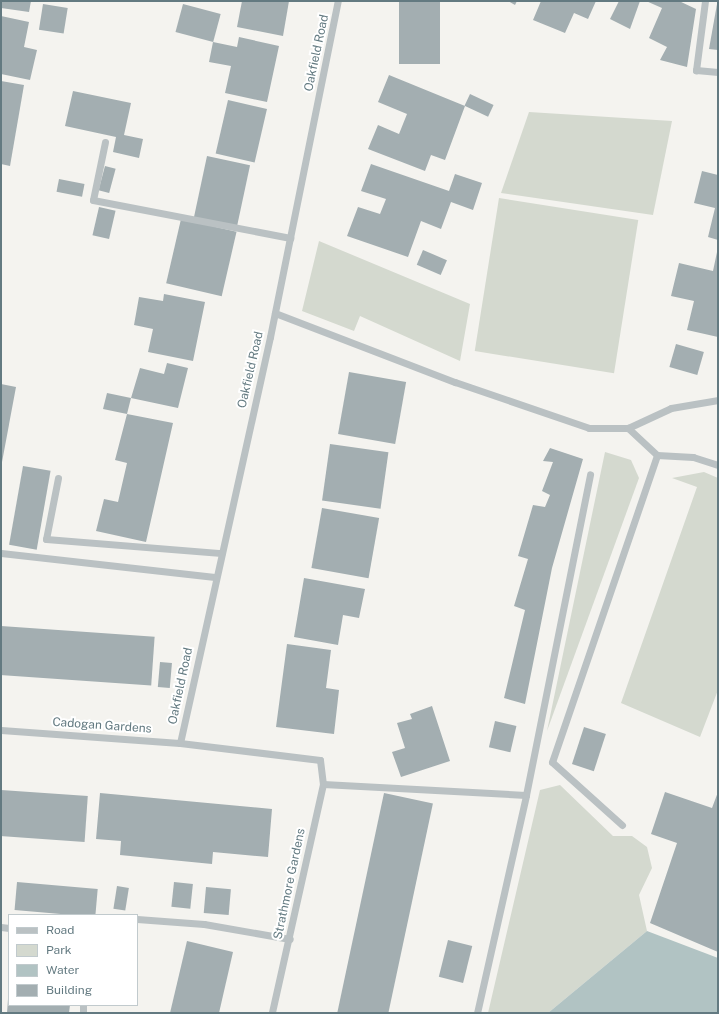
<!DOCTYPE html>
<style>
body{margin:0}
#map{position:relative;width:719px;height:1014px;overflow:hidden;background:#f4f3ef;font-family:"Public Sans",sans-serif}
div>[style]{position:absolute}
.green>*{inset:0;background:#d4d9cf;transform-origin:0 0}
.water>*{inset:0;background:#b1c3c3}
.building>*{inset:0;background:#a3aeb1;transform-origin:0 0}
.minor>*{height:7px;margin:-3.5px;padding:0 3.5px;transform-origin:3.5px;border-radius:3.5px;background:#bac1c3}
span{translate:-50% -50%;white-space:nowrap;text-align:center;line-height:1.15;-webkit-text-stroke:4px #fff;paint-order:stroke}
.street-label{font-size:12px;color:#637a81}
.frame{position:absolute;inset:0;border:2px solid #637a81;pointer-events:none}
.legend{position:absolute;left:8px;top:914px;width:130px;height:92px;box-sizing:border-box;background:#fff;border:1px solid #c1cacd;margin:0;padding:5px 7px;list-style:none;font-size:12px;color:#637a81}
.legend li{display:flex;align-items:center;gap:8px;height:20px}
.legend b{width:20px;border:1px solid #c1cacd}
</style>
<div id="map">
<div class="green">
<div style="clip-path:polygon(529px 112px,672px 121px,653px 215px,501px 193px)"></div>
<div style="left:499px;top:198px;width:141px;height:155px;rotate:9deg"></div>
<div style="clip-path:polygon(319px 241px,470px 304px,460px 361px,360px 316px,354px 331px,302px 311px)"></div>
<div style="clip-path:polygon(605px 452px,631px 460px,639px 478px,547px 731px)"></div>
<div style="clip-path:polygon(704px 472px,718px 478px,718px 690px,700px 737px,621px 703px,697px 487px,672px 478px)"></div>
<div style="clip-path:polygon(560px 785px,613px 836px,632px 836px,647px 847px,652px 868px,639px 895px,647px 931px,548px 1013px,488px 1013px,540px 790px)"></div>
</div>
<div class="water">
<div style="clip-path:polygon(647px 931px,718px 958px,718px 1013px,548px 1013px)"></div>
</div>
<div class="building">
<div style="clip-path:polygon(1px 1px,31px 1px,29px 12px,1px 8px)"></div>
<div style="clip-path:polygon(242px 1px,289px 1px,283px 36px,237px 27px)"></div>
<div style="left:399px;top:1px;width:41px;height:63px"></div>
<div style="clip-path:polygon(508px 1px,517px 1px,515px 5px)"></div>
<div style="clip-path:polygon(541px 1px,596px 1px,588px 19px,574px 13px,565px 33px,533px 20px)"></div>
<div style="clip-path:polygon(619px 1px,640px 1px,630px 29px,610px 19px)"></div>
<div style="clip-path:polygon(646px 1px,679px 1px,696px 9px,687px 67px,660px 60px,667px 47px,649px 38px,662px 8px)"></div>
<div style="left:43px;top:4px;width:25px;height:26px;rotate:9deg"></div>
<div style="left:183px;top:4px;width:39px;height:29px;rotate:15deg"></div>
<div style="clip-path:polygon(717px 4px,718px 4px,718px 50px,709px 49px)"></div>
<div style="clip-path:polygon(1px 16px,29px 22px,24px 47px,37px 50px,30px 80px,1px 74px)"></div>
<div style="clip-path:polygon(239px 37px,279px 46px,267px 102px,225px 93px,231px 66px,209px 62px,213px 42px,237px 47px)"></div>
<div style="clip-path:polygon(389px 75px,465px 106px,445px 160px,431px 155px,425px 171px,368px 149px,378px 125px,399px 134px,407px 114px,378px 102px)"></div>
<div style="clip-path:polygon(1px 81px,24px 85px,10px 166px,1px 164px)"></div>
<div style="clip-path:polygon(73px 91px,131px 103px,124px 135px,143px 139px,139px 158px,113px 152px,116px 137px,65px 126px)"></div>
<div style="left:470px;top:94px;width:26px;height:13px;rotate:25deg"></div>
<div style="left:228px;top:100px;width:40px;height:55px;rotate:13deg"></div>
<div style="left:207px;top:156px;width:44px;height:63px;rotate:12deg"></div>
<div style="clip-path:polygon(371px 164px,449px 191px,455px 174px,482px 183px,473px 210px,451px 202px,441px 229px,421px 221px,408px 257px,347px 236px,358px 207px,380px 214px,386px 199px,361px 191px)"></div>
<div style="left:105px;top:166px;width:11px;height:25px;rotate:15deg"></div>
<div style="clip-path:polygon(702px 171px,718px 175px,718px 240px,708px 237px,715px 208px,694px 203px)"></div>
<div style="left:59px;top:179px;width:26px;height:13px;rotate:11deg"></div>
<div style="left:99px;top:207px;width:17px;height:29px;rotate:13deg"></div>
<div style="left:181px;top:219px;width:57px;height:66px;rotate:13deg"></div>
<div style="left:423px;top:250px;width:26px;height:16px;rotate:23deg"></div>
<div style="clip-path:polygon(717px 252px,718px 252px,718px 337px,687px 330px,694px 301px,671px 296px,679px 263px,713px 271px)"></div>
<div style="clip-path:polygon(164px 294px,205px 302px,193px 361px,148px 352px,153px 329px,134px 325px,139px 297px,163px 301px)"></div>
<div style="left:676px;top:344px;width:29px;height:24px;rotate:16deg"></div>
<div style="clip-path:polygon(167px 363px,188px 368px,178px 408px,131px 398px,127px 414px,103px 409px,107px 393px,131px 398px,140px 368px,164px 374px)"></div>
<div style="left:349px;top:372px;width:58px;height:63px;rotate:10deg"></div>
<div style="clip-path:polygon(1px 384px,16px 387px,2px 462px,1px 462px)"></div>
<div style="clip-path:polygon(127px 414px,173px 423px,146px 542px,96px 531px,104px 499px,118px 502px,127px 463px,115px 460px)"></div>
<div style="left:330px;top:444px;width:59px;height:57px;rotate:8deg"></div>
<div style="clip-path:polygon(550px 448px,583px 459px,552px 568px,525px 704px,504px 698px,525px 610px,514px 606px,528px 559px,518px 556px,533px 505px,545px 507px,550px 495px,542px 491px,553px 462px,543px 461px)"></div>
<div style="left:23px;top:466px;width:28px;height:80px;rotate:10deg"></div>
<div style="left:322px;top:508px;width:58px;height:61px;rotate:10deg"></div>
<div style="clip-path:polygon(304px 578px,365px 589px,359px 618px,343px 615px,338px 645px,294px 637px)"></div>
<div style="left:1px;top:626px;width:154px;height:49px;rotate:4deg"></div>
<div style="clip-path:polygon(287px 644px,331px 650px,326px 688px,339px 690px,334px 734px,276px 727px)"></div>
<div style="left:160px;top:662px;width:12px;height:25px;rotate:5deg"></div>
<div style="clip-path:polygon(432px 706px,450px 761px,401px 777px,392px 752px,405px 748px,397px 723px,412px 719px,410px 714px)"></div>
<div style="left:495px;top:721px;width:22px;height:27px;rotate:13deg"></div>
<div style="left:584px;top:727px;width:23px;height:39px;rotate:18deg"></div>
<div style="left:1px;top:790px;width:87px;height:46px;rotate:4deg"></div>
<div style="clip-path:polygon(665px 792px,712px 808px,718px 792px,718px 952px,650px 923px,677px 843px,651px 834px)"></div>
<div style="clip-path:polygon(100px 793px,272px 809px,268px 857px,213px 852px,212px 864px,120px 855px,121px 841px,96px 839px)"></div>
<div style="left:384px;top:793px;width:50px;height:225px;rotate:12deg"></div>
<div style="left:17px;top:882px;width:81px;height:28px;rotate:5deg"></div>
<div style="left:174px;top:882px;width:19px;height:25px;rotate:6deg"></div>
<div style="left:117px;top:886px;width:12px;height:23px;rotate:9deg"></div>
<div style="left:206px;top:887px;width:25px;height:26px;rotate:5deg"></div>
<div style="left:448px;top:940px;width:25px;height:38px;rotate:14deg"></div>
<div style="clip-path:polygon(187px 941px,233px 952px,219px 1013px,170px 1013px)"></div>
<div style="clip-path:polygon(8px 999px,9px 1005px,70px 1005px,69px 1013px,7px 1013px)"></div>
</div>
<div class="minor">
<div style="left:705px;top:1px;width:70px;rotate:97.4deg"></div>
<div style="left:696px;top:70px;width:22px;rotate:5deg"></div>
<div style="left:105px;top:142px;width:59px;rotate:101.7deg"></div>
<div style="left:93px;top:200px;width:201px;rotate:10.9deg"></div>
<div style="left:275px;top:313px;width:193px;rotate:21deg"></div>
<div style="left:455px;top:382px;width:142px;rotate:18.9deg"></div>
<div style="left:589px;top:428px;width:39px"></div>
<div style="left:628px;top:428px;width:47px;rotate:-24.9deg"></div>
<div style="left:671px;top:408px;width:48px;rotate:-9.7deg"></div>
<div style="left:628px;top:428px;width:40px;rotate:43deg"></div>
<div style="left:657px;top:455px;width:36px;rotate:3deg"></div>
<div style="left:693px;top:457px;width:26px;rotate:18deg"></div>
<div style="left:58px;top:478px;width:62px;rotate:101.1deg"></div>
<div style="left:46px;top:539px;width:176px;rotate:4.6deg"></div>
<div style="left:1px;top:553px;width:215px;rotate:6.4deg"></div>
<div style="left:1px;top:730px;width:179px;rotate:4.2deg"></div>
<div style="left:180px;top:743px;width:141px;rotate:6.9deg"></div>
<div style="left:320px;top:760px;width:24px;rotate:83deg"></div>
<div style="left:323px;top:784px;width:235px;rotate:102.6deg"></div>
<div style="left:180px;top:743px;width:416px;rotate:-77.5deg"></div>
<div style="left:270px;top:337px;width:343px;rotate:-78.6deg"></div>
<div style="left:323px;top:784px;width:203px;rotate:3.1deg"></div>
<div style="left:622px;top:825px;width:94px;rotate:-138deg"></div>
<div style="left:552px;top:762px;width:324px;rotate:-71.1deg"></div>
<div style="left:137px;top:919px;width:67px;rotate:4.3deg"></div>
<div style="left:204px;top:924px;width:87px;rotate:9.9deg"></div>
<div style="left:1px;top:927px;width:8px;rotate:7deg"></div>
<div style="left:83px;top:1013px;width:8px;rotate:-90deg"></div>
<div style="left:477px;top:1013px;width:223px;rotate:-77.3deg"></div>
<div style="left:526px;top:795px;width:327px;rotate:-78.7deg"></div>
</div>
<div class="street-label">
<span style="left:317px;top:53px;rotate:-78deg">Oakfield Road</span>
<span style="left:251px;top:370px;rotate:-77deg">Oakfield Road</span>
<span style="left:181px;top:686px;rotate:-78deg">Oakfield Road</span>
<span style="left:102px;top:726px;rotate:4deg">Cadogan Gardens</span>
<span style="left:290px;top:884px;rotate:-78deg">Strathmore Gardens</span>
</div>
<div class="frame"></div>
<ul class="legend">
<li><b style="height:5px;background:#bac1c3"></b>Road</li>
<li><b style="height:11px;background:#d4d9cf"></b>Park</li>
<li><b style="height:11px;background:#b1c3c3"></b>Water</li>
<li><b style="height:11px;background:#a3aeb1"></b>Building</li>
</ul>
</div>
